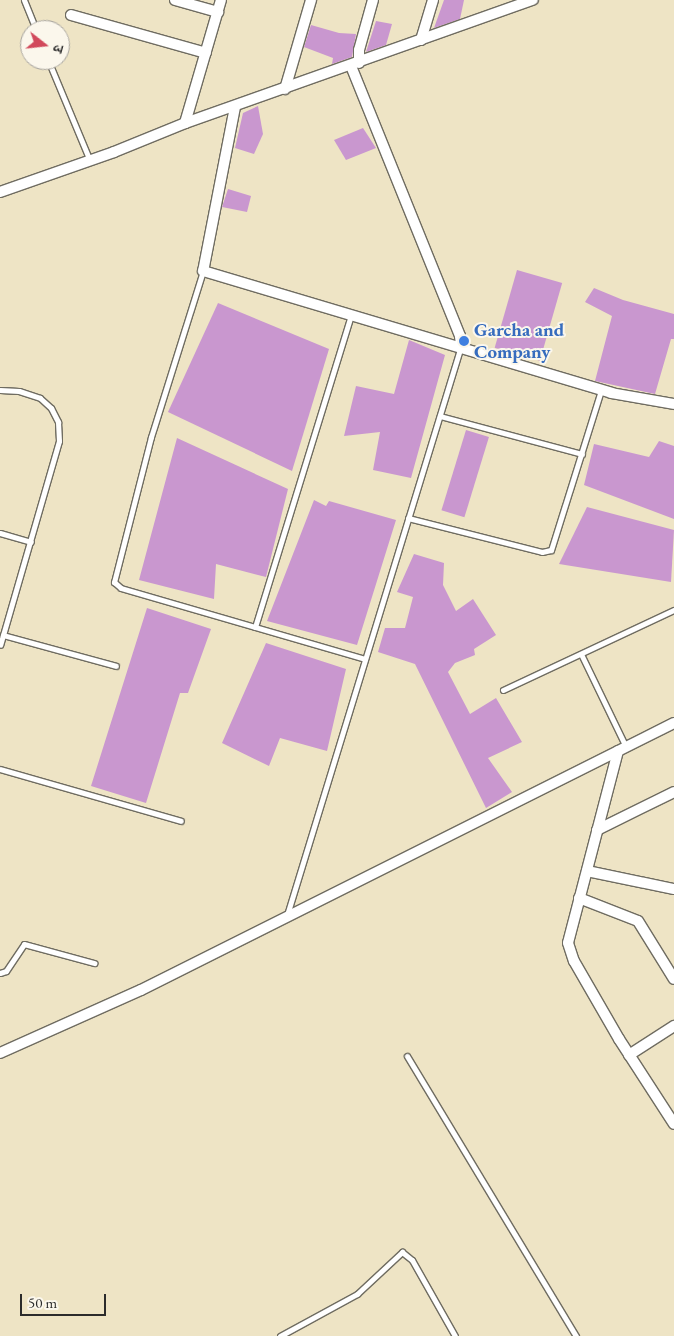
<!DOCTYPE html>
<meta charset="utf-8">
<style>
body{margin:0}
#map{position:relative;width:674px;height:1336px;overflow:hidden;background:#eee4c5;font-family:"EB Garamond","Noto Serif Devanagari",serif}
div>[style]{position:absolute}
.building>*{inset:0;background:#c997cf;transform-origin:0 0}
.roads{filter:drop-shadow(1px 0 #6f6c61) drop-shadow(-1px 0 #6f6c61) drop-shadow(0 1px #6f6c61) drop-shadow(0 -1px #6f6c61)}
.service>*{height:5px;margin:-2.5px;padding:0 2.5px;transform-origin:2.5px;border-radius:2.5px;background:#fff}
.minor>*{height:10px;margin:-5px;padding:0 5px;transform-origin:5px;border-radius:5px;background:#fff}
.dots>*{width:14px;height:14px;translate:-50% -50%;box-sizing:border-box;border:2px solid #fbf7ec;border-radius:50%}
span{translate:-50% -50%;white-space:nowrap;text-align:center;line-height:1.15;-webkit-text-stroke:4px #fbf7ec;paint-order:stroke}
.shop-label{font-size:19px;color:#366cbe;font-weight:700}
.left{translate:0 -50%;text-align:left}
.north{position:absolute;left:20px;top:20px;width:50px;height:50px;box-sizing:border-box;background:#fbf7ec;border:1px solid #a8a59f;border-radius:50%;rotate:106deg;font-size:14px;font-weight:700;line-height:20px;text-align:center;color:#2b2b2b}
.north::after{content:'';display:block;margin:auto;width:18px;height:22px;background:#d1495b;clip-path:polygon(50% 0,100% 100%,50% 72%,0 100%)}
.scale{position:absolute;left:20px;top:1294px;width:86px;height:22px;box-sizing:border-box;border:2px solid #2b2b2b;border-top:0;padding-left:6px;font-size:15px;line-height:18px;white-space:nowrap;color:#2b2b2b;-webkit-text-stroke:4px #fbf7ec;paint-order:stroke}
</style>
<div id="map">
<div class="building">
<div style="clip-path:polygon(444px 0,464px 0,460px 19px,434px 28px)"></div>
<div style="clip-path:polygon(376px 21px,392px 24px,386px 45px,366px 52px)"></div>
<div style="clip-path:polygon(311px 25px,339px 33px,356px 34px,352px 57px,332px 64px,333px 58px,304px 47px)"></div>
<div style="clip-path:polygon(258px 106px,263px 134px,254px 154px,235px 148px,243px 113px)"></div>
<div style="clip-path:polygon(363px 128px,376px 148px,346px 160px,334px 140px)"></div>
<div style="clip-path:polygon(228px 189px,251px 196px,247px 212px,222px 207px)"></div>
<div style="left:517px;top:270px;width:47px;height:81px;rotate:16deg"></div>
<div style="clip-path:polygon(594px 288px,623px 300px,674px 314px,674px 339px,671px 339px,655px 394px,595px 381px,612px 316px,585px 302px)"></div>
<div style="clip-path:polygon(218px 303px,329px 349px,292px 471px,168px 412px)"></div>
<div style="clip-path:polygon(409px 340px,445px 355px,411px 478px,373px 470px,380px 432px,344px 436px,356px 386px,394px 394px)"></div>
<div style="left:466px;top:430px;width:24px;height:84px;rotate:17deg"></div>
<div style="clip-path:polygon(177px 438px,288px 489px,266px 577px,216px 564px,214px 599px,139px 580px)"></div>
<div style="clip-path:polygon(659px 441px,674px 446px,674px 519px,584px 485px,594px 444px,649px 457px)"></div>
<div style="clip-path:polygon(314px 500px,326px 506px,329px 501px,396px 520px,357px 645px,267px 621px)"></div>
<div style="clip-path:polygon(587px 507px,674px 530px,671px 582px,559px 564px)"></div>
<div style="clip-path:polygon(414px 554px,444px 563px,443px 585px,456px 611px,473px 599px,496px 635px,474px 649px,475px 655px,455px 663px,448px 672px,470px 714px,496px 698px,522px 742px,488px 758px,512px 792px,486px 808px,415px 664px,378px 652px,385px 628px,405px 628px,413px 597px,397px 592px)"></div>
<div style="clip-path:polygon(147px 608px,211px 629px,188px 693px,180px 693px,146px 803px,91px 786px)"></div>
<div style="clip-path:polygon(266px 643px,346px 669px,327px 751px,280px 738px,269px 766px,222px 743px)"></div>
</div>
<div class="roads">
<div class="service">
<div style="left:24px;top:0;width:32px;rotate:68deg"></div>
<div style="left:48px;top:60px;width:109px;rotate:67.4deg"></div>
<div style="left:203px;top:271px;width:174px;rotate:107.4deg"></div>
<div style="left:151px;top:437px;width:150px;rotate:104.3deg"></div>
<div style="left:114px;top:582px;width:9px;rotate:41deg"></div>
<div style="left:121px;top:588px;width:254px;rotate:16.2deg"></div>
<div style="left:0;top:390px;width:19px;rotate:3deg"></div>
<div style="left:19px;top:391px;width:22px;rotate:18deg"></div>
<div style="left:40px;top:398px;width:15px;rotate:42deg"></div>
<div style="left:51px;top:408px;width:16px;rotate:63deg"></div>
<div style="left:58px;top:422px;width:19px;rotate:87deg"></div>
<div style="left:59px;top:441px;width:212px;rotate:106.1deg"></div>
<div style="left:440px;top:416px;width:147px;rotate:15deg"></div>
<div style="left:408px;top:518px;width:138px;rotate:14.2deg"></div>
<div style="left:542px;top:552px;width:9px;rotate:-13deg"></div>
<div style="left:551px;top:550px;width:168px;rotate:-72.6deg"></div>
<div style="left:0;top:533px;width:32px;rotate:16deg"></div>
<div style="left:255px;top:627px;width:326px;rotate:-72.9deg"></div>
<div style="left:3px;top:635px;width:117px;rotate:15.3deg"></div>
<div style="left:581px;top:654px;width:103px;rotate:64.2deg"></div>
<div style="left:503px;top:690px;width:189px;rotate:-25.1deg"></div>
<div style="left:0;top:769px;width:188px;rotate:16deg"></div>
<div style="left:287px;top:915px;width:595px;rotate:-73deg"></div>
<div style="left:0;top:973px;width:6px;rotate:-18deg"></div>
<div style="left:6px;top:971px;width:32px;rotate:-56deg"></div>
<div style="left:24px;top:944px;width:73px;rotate:15.2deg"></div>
<div style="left:407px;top:1056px;width:327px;rotate:58.9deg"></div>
<div style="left:280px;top:1336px;width:88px;rotate:-28.6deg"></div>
<div style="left:357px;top:1294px;width:62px;rotate:-43deg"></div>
<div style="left:402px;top:1252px;width:13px;rotate:39deg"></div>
<div style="left:412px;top:1260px;width:87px;rotate:60.5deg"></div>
</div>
<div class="minor">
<div style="left:175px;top:0;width:45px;rotate:15.6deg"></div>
<div style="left:71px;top:15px;width:140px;rotate:15.7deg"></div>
<div style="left:421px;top:40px;width:42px;rotate:-73.3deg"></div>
<div style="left:359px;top:63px;width:13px;rotate:-90deg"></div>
<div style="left:359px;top:50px;width:52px;rotate:-74.4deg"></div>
<div style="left:351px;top:66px;width:291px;rotate:68deg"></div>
<div style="left:460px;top:336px;width:10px;rotate:84deg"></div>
<div style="left:285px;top:89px;width:93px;rotate:-73.7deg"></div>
<div style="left:235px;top:107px;width:167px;rotate:101deg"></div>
<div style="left:203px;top:271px;width:426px;rotate:16.6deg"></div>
<div style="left:611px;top:393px;width:64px;rotate:9.9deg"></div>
<div style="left:185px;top:123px;width:128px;rotate:-73.7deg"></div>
<div style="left:0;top:192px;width:121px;rotate:-19.3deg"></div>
<div style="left:114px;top:152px;width:77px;rotate:-22.2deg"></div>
<div style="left:185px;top:123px;width:369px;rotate:-19.5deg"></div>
<div style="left:618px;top:751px;width:198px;rotate:104.6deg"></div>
<div style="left:568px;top:943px;width:19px;rotate:72deg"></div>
<div style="left:574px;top:961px;width:90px;rotate:60deg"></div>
<div style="left:619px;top:1039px;width:101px;rotate:57.1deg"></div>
<div style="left:597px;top:830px;width:86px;rotate:-26.3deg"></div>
<div style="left:587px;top:871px;width:89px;rotate:11.7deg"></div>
<div style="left:579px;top:898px;width:63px;rotate:21.3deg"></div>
<div style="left:638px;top:921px;width:68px;rotate:58.2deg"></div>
<div style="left:0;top:1053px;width:154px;rotate:-24.1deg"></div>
<div style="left:141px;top:990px;width:596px;rotate:-26.61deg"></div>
<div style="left:629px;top:1055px;width:54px;rotate:-32.8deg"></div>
</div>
</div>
<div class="dots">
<div style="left:464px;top:341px;background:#3f7fe0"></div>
</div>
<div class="shop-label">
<span class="left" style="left:474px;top:341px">Garcha and<br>Company</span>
</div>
<div class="north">उ</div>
<div class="scale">50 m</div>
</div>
